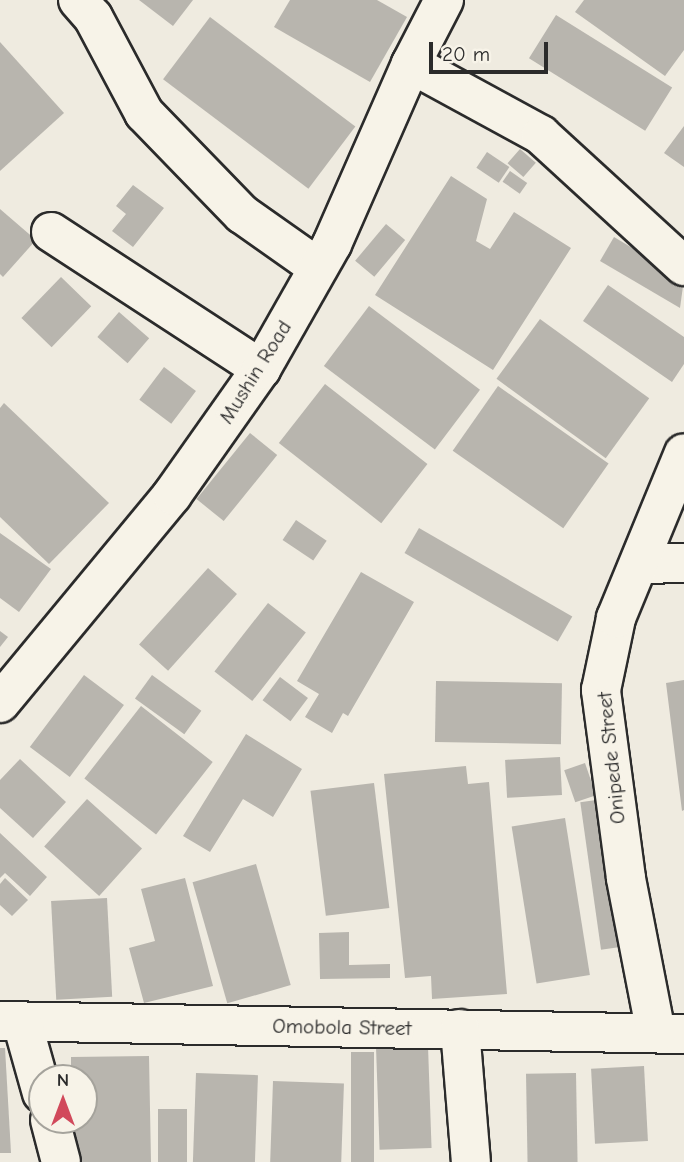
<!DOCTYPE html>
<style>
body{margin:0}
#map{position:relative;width:684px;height:1162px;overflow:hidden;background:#efebe0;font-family:"Comic Neue",sans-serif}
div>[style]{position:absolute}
.building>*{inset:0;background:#b8b5ae;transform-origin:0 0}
.roads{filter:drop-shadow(2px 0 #2b2b2b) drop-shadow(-2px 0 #2b2b2b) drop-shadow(0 2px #2b2b2b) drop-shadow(0 -2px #2b2b2b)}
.minor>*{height:38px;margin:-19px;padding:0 19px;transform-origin:19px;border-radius:19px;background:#f7f3e8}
.major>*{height:38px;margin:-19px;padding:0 19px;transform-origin:19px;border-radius:19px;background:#f7f3e8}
span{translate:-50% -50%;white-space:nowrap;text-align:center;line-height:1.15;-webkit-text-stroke:7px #f7f3e8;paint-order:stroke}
.street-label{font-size:21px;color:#2b2b2b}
.north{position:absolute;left:28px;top:1064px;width:70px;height:70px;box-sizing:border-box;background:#f7f3e8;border:2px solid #a5a39c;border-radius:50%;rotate:0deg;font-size:19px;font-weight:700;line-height:28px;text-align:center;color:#2b2b2b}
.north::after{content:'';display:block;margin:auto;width:24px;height:32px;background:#d1495b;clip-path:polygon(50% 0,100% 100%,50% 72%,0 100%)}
.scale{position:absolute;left:429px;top:42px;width:119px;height:32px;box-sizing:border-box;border:4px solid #2b2b2b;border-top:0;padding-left:9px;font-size:21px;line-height:24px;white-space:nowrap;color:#2b2b2b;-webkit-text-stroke:5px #f7f3e8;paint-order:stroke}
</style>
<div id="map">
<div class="building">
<div style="clip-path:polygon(139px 0,193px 0,173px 26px)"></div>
<div style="clip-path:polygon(290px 0,377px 0,407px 17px,370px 82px,274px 27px)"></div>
<div style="clip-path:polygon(584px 0,684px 0,684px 50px,665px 76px,575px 12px)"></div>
<div style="left:556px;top:15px;width:137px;height:51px;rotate:32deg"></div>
<div style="left:210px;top:17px;width:182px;height:78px;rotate:37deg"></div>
<div style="clip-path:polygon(0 42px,64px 113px,0 171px)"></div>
<div style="clip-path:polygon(684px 126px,684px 167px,664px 153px)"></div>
<div style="left:520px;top:149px;width:21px;height:19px;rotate:41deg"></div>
<div style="left:487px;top:152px;width:27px;height:19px;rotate:34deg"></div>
<div style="left:510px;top:171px;width:21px;height:13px;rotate:35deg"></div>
<div style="clip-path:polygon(451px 176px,487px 199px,476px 241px,490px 249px,514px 212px,571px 248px,493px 370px,375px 295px)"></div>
<div style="clip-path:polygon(133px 185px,164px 208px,133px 247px,112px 231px,126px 214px,116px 206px)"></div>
<div style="clip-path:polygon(0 209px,36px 240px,3px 277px,0 274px)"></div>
<div style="left:386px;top:224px;width:25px;height:48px;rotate:40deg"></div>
<div style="clip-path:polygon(614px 237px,684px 279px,680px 308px,600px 261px)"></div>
<div style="left:61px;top:277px;width:42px;height:57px;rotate:44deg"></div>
<div style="clip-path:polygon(608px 285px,684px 337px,684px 364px,672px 382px,583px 321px)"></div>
<div style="left:369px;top:306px;width:139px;height:75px;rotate:37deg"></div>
<div style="left:119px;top:312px;width:40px;height:33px;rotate:41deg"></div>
<div style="left:540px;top:319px;width:135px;height:74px;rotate:36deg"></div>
<div style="left:164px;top:367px;width:40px;height:41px;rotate:37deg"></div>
<div style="left:325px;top:384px;width:130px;height:75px;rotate:38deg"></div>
<div style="left:498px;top:386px;width:135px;height:79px;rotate:35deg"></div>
<div style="clip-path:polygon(4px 403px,109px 503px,49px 564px,0 517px,0 408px)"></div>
<div style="left:250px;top:433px;width:35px;height:85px;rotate:39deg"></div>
<div style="left:296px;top:520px;width:37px;height:24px;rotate:34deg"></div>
<div style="left:419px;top:528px;width:177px;height:29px;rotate:30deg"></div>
<div style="clip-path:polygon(0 533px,51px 569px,19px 612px,0 598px)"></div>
<div style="left:208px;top:568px;width:39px;height:103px;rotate:42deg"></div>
<div style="clip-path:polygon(361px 572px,414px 602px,348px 716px,343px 713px,332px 733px,305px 717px,319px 694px,297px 681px)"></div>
<div style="left:268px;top:603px;width:48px;height:87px;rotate:38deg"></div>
<div style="clip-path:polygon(0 631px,8px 637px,0 647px)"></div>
<div style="left:84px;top:675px;width:50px;height:90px;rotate:37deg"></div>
<div style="left:152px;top:675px;width:61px;height:29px;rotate:36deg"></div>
<div style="left:280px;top:677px;width:35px;height:29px;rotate:37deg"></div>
<div style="clip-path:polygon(684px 680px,684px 810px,682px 811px,666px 683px)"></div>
<div style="left:436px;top:681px;width:126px;height:61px;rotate:1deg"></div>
<div style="left:141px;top:706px;width:91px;height:92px;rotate:38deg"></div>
<div style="clip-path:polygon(246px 734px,302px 769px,273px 817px,243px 799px,210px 852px,183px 836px)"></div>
<div style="left:560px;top:757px;width:38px;height:55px;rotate:87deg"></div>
<div style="clip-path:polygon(20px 759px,66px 802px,33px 838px,0 808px,0 780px)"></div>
<div style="left:585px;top:763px;width:34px;height:22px;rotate:71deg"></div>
<div style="clip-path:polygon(466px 766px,468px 784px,489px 782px,507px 994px,432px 999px,431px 976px,405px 978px,384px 774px)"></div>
<div style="left:374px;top:783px;width:126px;height:64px;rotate:83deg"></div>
<div style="left:610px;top:798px;width:149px;height:30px;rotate:82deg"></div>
<div style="left:87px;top:799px;width:74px;height:64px;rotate:42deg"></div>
<div style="left:565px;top:818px;width:159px;height:54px;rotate:81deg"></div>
<div style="clip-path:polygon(0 833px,47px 877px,30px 896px,5px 873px,0 878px)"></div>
<div style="left:256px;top:864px;width:126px;height:66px;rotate:74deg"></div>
<div style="clip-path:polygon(5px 878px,28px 900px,12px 916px,0 905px,0 884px)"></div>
<div style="clip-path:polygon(185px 878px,213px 986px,144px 1003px,129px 948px,155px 941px,141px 889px)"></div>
<div style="left:107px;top:898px;width:99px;height:56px;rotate:87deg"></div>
<div style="clip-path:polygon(349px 932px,349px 965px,390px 964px,390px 978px,320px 979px,319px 933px)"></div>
<div style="left:428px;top:1046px;width:102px;height:52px;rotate:88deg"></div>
<div style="clip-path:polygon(0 1048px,5px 1048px,11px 1153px,0 1153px)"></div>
<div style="left:351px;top:1052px;width:23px;height:110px"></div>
<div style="clip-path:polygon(149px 1056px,151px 1162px,73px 1162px,72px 1120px,84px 1120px,84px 1078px,71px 1078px,71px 1057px)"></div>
<div style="left:644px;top:1066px;width:75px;height:53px;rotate:87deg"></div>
<div style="left:196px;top:1073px;width:62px;height:89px;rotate:2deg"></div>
<div style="left:576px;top:1073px;width:89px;height:50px;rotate:89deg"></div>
<div style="left:273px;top:1081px;width:71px;height:81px;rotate:2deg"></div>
<div style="left:158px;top:1109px;width:29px;height:53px"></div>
</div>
<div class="roads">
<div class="minor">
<div style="left:78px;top:0;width:23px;rotate:49deg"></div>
<div style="left:93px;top:17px;width:109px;rotate:62deg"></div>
<div style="left:144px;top:113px;width:141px;rotate:45.9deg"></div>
<div style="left:242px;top:214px;width:92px;rotate:35.2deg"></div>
<div style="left:411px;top:64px;width:148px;rotate:28.6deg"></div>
<div style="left:541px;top:135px;width:194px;rotate:42.5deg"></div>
<div style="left:51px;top:232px;width:251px;rotate:33.1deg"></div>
<div style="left:641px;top:564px;width:43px;rotate:-1.3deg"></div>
<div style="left:0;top:1021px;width:684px;rotate:1.09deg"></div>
<div style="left:22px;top:1022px;width:74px;rotate:74.3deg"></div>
<div style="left:460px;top:1029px;width:133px;rotate:85.3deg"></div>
<div style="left:656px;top:1033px;width:158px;rotate:-101deg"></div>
<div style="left:626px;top:878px;width:190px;rotate:-97.6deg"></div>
<div style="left:601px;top:690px;width:74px;rotate:-78.2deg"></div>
<div style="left:616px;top:618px;width:178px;rotate:-67.6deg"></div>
<div style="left:50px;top:1120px;width:43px;rotate:75.3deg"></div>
</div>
<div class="major">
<div style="left:0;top:703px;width:270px;rotate:-50.4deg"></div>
<div style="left:172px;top:495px;width:154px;rotate:-54.8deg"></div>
<div style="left:261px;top:369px;width:144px;rotate:-60.4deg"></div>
<div style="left:332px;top:244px;width:197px;rotate:-66.3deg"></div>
<div style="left:411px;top:64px;width:72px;rotate:-62.7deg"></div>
</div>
</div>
<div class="street-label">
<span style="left:255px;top:372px;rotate:-58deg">Mushin Road</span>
<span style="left:611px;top:758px;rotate:-96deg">Onipede Street</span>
<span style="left:342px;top:1027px;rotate:1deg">Omobola Street</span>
</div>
<div class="north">N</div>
<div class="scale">20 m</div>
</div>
